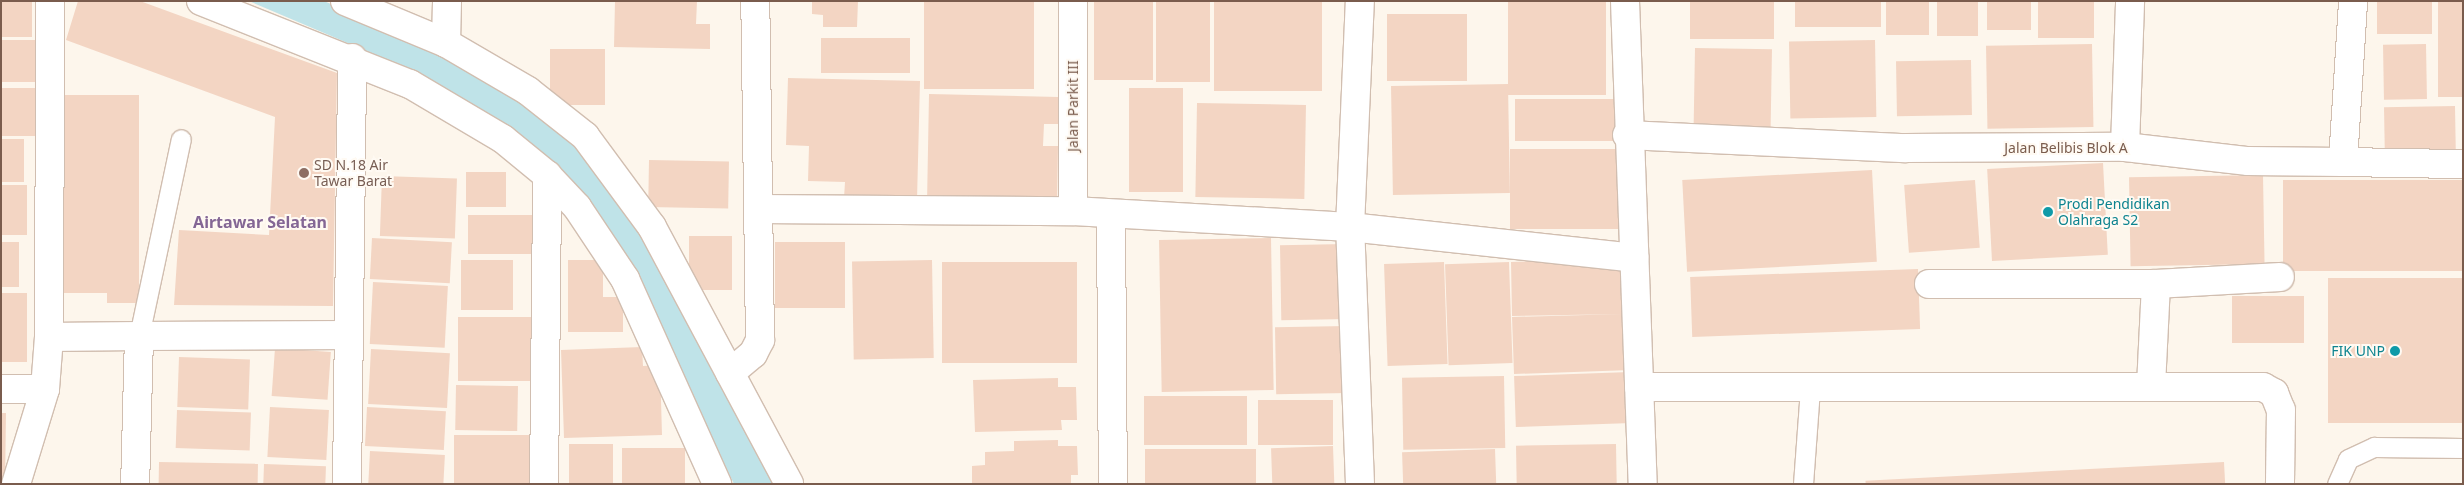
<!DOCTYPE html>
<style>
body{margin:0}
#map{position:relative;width:2464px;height:485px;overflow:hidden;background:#fdf6ec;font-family:"Noto Sans",sans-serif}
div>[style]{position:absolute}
.water>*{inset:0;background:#bfe3e8}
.building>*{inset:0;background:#f3d5c3;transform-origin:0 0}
.roads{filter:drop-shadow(1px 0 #d1beb0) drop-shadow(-1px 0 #d1beb0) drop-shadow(0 1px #d1beb0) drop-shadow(0 -1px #d1beb0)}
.service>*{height:19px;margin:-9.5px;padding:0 9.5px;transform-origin:9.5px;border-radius:9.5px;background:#fff}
.minor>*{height:28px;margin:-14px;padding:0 14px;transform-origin:14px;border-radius:14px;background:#fff}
.dots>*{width:14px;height:14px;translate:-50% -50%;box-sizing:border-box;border:2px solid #fffaf3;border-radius:50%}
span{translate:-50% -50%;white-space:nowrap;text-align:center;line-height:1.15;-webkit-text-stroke:4px #fffaf3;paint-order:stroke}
.street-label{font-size:14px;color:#7a5c4d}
.education-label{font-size:14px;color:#785e54}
.left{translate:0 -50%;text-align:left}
.culture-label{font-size:14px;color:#0d838f}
.right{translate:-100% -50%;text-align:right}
.quarter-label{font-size:16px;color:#846695;font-weight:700}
.frame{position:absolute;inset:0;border:2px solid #7a5c4d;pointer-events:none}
</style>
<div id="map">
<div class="water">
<div style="clip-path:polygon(249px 1px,324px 1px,459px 60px,567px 132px,650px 243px,775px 484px,734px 484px,652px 312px,612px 244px,416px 72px)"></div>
</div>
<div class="building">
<div style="left:1px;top:1px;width:31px;height:36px"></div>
<div style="clip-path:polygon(78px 1px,140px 1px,337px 73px,333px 306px,174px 305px,179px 230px,269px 235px,275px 117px,66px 40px)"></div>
<div style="clip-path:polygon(615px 1px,697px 1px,696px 24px,710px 24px,710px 49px,614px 47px)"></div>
<div style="clip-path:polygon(812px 1px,858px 1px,857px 27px,823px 27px,823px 15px,812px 14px)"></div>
<div style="left:924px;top:1px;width:110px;height:88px"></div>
<div style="left:1094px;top:1px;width:59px;height:79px"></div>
<div style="left:1156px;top:1px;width:54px;height:81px"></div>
<div style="left:1214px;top:1px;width:108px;height:90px"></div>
<div style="left:1508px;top:1px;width:98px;height:94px"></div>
<div style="left:1690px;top:1px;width:84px;height:38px"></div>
<div style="left:1795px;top:1px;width:86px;height:26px"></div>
<div style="left:1886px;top:1px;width:43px;height:34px"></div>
<div style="left:1937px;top:1px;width:41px;height:35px"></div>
<div style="left:1987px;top:1px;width:44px;height:29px"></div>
<div style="left:2038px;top:1px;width:56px;height:37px"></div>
<div style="left:2377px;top:1px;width:55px;height:33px"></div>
<div style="left:2438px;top:1px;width:25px;height:96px"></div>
<div style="left:1387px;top:14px;width:80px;height:67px"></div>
<div style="left:821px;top:38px;width:89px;height:35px"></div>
<div style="left:1px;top:40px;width:34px;height:42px"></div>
<div style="left:1875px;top:40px;width:77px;height:86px;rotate:89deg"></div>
<div style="left:2092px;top:44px;width:83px;height:106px;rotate:89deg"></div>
<div style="left:2426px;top:44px;width:55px;height:43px;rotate:89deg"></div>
<div style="left:1695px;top:48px;width:77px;height:80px;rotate:1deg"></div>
<div style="left:550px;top:49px;width:55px;height:56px"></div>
<div style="left:1971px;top:60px;width:55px;height:75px;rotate:89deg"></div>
<div style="clip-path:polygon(788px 78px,920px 81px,917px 200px,844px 198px,845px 182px,808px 181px,809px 146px,786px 145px)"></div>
<div style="left:1508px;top:84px;width:109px;height:117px;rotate:89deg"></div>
<div style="left:1px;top:88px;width:34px;height:48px"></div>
<div style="left:1129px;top:88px;width:54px;height:104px"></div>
<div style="clip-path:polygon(929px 94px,1059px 97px,1058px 124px,1044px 124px,1043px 146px,1058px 146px,1057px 205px,927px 203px)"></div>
<div style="clip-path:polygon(63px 95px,139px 95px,139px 303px,107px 303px,107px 293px,63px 293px)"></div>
<div style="left:1617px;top:99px;width:42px;height:102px;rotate:90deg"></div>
<div style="left:1197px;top:103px;width:109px;height:94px;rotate:1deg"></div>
<div style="left:2455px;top:106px;width:51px;height:71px;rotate:89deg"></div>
<div style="left:1px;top:139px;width:23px;height:43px"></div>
<div style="left:1621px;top:149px;width:80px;height:111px;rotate:90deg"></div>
<div style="left:649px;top:160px;width:80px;height:47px;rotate:1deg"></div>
<div style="left:2103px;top:163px;width:92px;height:116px;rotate:87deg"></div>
<div style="left:1872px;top:170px;width:92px;height:190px;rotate:87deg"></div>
<div style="left:466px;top:172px;width:40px;height:35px"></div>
<div style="left:2263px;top:175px;width:89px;height:134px;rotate:89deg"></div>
<div style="left:382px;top:176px;width:75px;height:60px;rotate:2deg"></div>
<div style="left:1975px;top:180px;width:68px;height:71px;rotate:86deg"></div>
<div style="left:2463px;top:180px;width:91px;height:180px;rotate:90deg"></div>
<div style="left:1px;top:185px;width:26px;height:50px"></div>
<div style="left:468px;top:215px;width:64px;height:39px"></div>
<div style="left:689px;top:236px;width:43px;height:54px"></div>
<div style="left:372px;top:238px;width:80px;height:41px;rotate:3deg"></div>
<div style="left:1271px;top:238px;width:152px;height:112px;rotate:89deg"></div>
<div style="left:1px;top:242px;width:18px;height:45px"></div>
<div style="left:775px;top:242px;width:70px;height:66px"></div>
<div style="left:1346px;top:244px;width:75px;height:66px;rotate:89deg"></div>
<div style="clip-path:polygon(1627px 258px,1631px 370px,1514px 374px,1512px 317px,1623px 314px,1512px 316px,1511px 262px)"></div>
<div style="left:461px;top:260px;width:52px;height:50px"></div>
<div style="clip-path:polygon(568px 260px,603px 260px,603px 297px,623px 297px,623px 332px,568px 332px)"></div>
<div style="left:932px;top:260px;width:98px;height:80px;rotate:89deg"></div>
<div style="left:942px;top:262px;width:135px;height:101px"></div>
<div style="left:1444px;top:262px;width:102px;height:60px;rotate:88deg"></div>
<div style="left:1509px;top:262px;width:101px;height:64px;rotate:88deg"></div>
<div style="left:1918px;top:269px;width:60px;height:228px;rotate:88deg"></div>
<div style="left:2463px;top:278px;width:145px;height:135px;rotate:90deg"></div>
<div style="left:373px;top:282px;width:75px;height:62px;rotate:3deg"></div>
<div style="left:1px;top:293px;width:26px;height:69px"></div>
<div style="left:2232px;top:296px;width:72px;height:47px"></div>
<div style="left:458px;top:317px;width:81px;height:64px"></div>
<div style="left:1347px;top:326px;width:67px;height:72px;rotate:89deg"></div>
<div style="clip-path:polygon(642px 347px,643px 366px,660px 365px,662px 435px,564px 438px,561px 350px)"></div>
<div style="left:275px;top:348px;width:56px;height:48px;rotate:4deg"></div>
<div style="left:371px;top:349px;width:79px;height:55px;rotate:3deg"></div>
<div style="left:179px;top:357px;width:71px;height:50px;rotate:2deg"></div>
<div style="left:1630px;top:372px;width:51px;height:116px;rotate:88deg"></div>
<div style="left:1504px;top:376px;width:72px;height:102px;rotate:89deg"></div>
<div style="clip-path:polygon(1058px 378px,1058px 387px,1076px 387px,1077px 420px,1061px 420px,1062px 430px,975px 432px,973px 380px)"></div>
<div style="left:456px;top:385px;width:62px;height:45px;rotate:1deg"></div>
<div style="left:1144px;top:396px;width:103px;height:49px"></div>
<div style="left:1258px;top:400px;width:75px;height:45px"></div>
<div style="left:270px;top:407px;width:59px;height:50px;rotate:3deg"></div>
<div style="left:367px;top:407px;width:79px;height:39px;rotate:3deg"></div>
<div style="left:177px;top:410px;width:74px;height:38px;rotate:2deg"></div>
<div style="clip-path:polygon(1px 413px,6px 413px,5px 484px,1px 484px)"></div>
<div style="left:454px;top:435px;width:83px;height:49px"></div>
<div style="clip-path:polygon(1058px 440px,1058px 446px,1077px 446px,1078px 475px,1071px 475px,1071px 484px,972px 484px,972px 466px,985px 465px,985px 452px,1014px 451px,1014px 441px)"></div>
<div style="left:569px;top:444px;width:44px;height:40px"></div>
<div style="left:1616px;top:444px;width:40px;height:100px;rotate:89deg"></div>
<div style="left:1333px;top:446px;width:38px;height:62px;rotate:88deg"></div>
<div style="left:622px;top:448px;width:63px;height:36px"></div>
<div style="left:1256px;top:449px;width:35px;height:111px;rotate:90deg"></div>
<div style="left:1495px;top:449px;width:35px;height:93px;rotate:88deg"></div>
<div style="left:370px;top:451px;width:75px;height:33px;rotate:3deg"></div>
<div style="left:159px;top:462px;width:99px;height:22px;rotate:1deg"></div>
<div style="left:2224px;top:462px;width:22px;height:359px;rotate:87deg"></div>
<div style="left:264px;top:464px;width:62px;height:20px;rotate:2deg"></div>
</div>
<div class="roads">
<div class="service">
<div style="left:139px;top:336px;width:201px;rotate:-78deg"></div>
<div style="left:1803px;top:484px;width:95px;rotate:-85.8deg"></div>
<div style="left:2337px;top:484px;width:27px;rotate:-66deg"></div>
<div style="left:2348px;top:459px;width:29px;rotate:-25deg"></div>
<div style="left:2374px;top:447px;width:89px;rotate:0.6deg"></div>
</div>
<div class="minor">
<div style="left:201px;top:1px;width:225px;rotate:21.7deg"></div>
<div style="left:410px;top:84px;width:108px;rotate:30.6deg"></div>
<div style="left:503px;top:139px;width:57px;rotate:39.3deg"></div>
<div style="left:547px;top:175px;width:44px;rotate:46.8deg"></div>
<div style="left:577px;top:207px;width:87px;rotate:56.3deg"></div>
<div style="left:625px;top:279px;width:225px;rotate:65.8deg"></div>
<div style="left:345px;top:1px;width:109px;rotate:22.6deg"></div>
<div style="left:446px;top:43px;width:95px;rotate:30.3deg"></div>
<div style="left:528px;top:91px;width:73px;rotate:38.3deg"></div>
<div style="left:585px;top:136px;width:113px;rotate:53.6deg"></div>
<div style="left:652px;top:227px;width:291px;rotate:61.9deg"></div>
<div style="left:1625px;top:1px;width:483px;rotate:87.9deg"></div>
<div style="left:446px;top:43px;width:42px;rotate:-88.6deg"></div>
<div style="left:1627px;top:135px;width:279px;rotate:2.7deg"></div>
<div style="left:1906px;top:148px;width:219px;rotate:-0.3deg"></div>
<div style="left:2125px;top:147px;width:124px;rotate:6.5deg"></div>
<div style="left:2248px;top:161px;width:95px;rotate:0.6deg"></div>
<div style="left:2343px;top:162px;width:161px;rotate:-86.4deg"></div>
<div style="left:2125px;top:147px;width:146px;rotate:-88deg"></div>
<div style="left:2343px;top:162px;width:120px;rotate:1deg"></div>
<div style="left:758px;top:209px;width:315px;rotate:0.4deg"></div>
<div style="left:1073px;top:211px;width:277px;rotate:3.3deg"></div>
<div style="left:1350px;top:227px;width:286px;rotate:6.2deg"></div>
<div style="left:1073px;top:211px;width:210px;rotate:-90deg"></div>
<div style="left:1111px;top:214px;width:270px;rotate:89.6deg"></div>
<div style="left:1929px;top:284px;width:227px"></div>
<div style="left:2156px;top:284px;width:101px;rotate:92.8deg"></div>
<div style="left:2156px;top:284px;width:124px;rotate:-3.2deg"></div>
<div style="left:139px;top:336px;width:209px;rotate:-0.3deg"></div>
<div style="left:49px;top:337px;width:90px;rotate:-0.6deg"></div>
<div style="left:139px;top:336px;width:148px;rotate:91.5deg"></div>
<div style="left:730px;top:373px;width:30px;rotate:-40deg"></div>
<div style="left:753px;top:354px;width:16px;rotate:-63deg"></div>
<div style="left:760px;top:340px;width:339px;rotate:-90.8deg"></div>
<div style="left:1639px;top:387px;width:624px"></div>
<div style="left:2263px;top:387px;width:13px;rotate:29deg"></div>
<div style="left:2274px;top:393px;width:18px;rotate:68deg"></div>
<div style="left:2281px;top:410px;width:74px;rotate:90.8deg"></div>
<div style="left:1px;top:389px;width:44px"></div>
<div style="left:16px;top:484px;width:99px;rotate:-73deg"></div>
<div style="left:45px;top:389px;width:52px;rotate:-85.6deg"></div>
<div style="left:49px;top:337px;width:336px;rotate:-89.8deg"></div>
<div style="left:347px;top:484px;width:426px;rotate:-89.3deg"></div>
<div style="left:544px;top:484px;width:309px;rotate:-89.4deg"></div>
<div style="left:1360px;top:484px;width:257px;rotate:-92.2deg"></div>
<div style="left:1350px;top:227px;width:226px;rotate:-87.5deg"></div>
</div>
</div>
<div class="dots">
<div style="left:304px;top:173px;background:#8d6e63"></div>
<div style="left:2048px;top:212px;background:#0f9aa8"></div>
<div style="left:2395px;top:351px;background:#0f9aa8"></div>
</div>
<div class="street-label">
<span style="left:1073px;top:106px;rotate:-90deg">Jalan Parkit III</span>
<span style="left:2066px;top:148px">Jalan Belibis Blok A</span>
</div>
<div class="education-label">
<span class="left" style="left:314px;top:173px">SD N.18 Air<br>Tawar Barat</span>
</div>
<div class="culture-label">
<span class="left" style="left:2058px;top:212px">Prodi Pendidikan<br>Olahraga S2</span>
<span class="right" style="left:2385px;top:351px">FIK UNP</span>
</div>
<div class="quarter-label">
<span style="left:260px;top:222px">Airtawar Selatan</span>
</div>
<div class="frame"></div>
</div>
